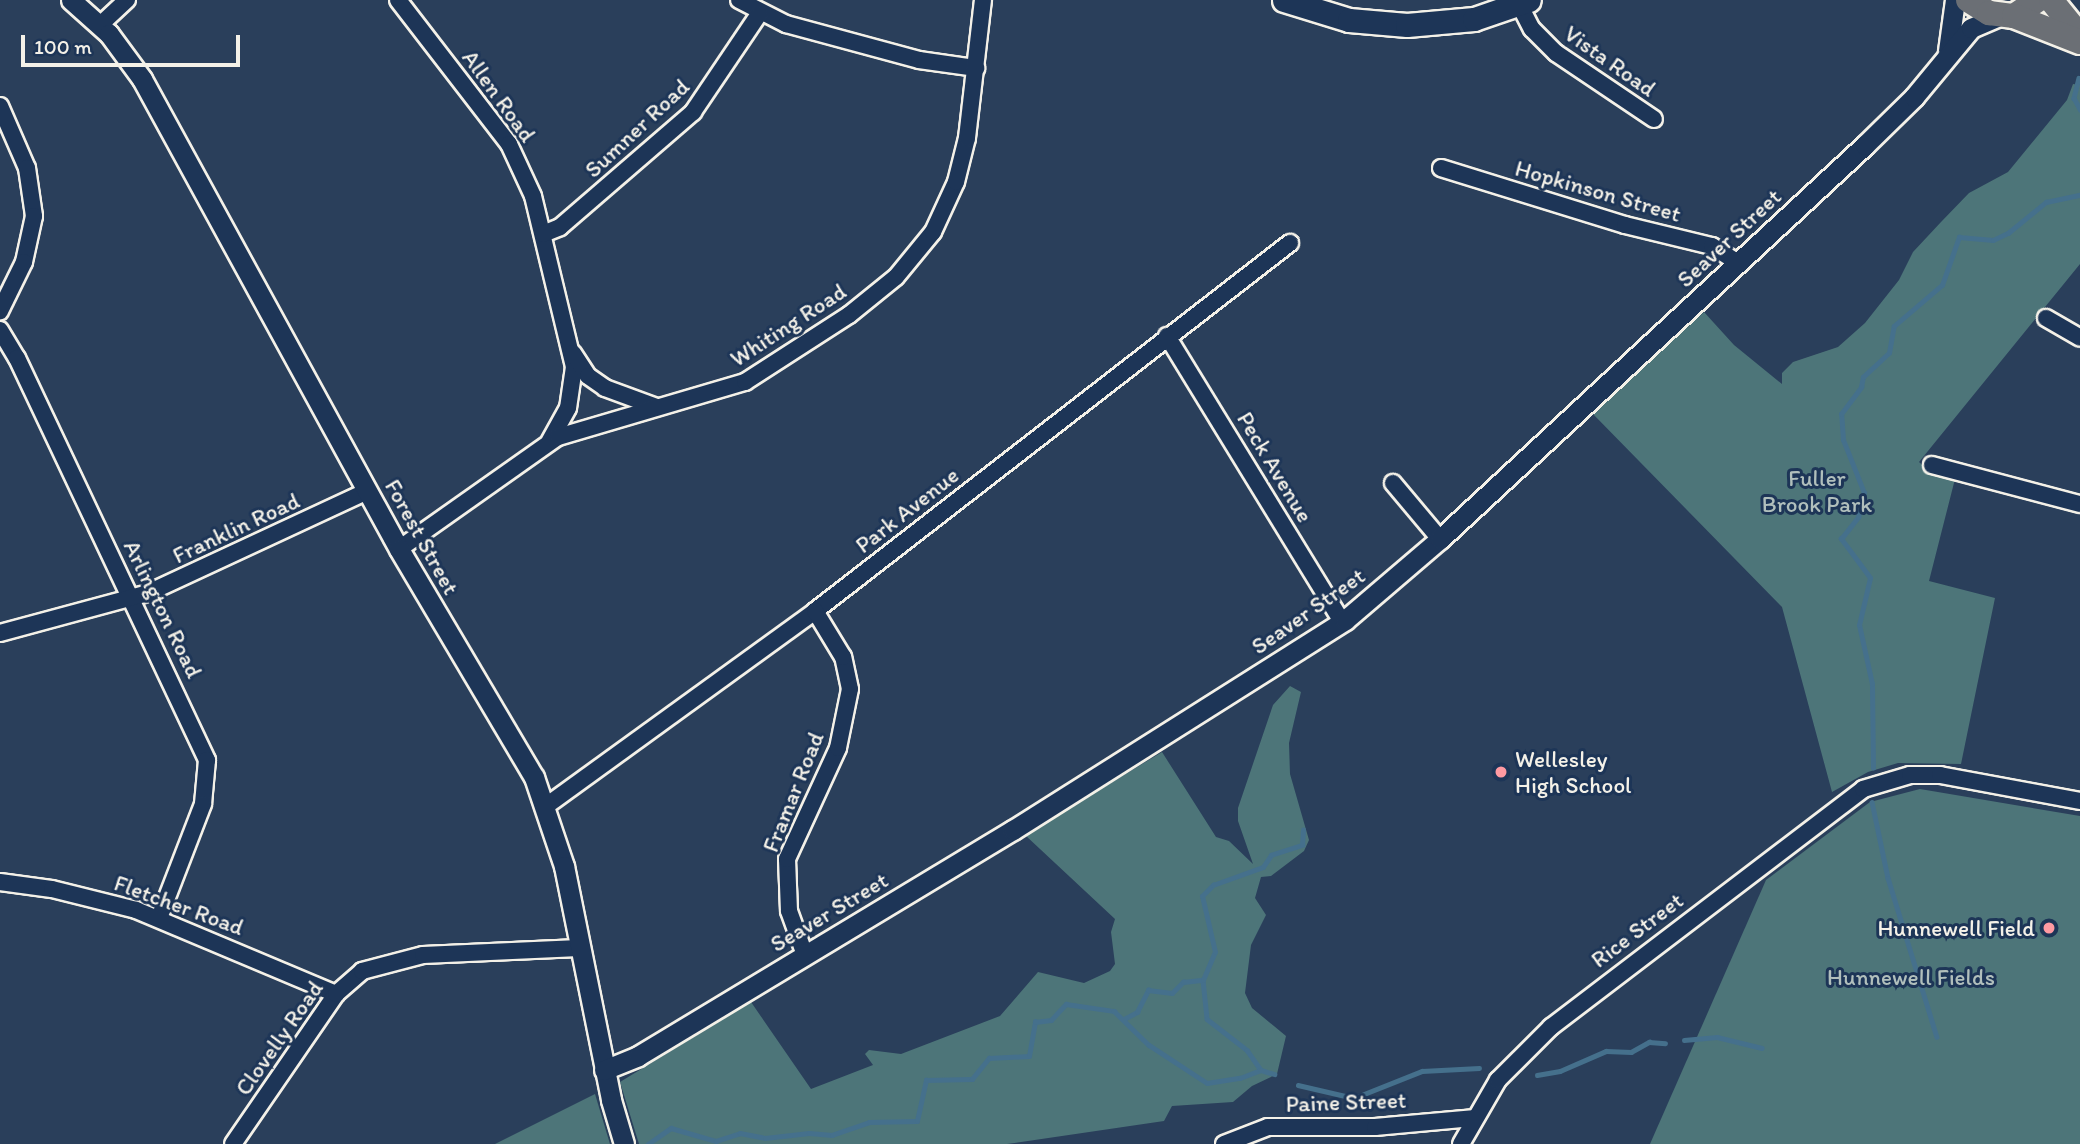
<!DOCTYPE html>
<style>
body{margin:0}
#map{position:relative;width:2080px;height:1144px;overflow:hidden;background:#2a3f5b;font-family:Itim,sans-serif}
div>[style]{position:absolute}
.green>*{inset:0;background:#4d7579}
.stream>*{height:4.5px;margin:-2.25px;padding:0 2.25px;transform-origin:2.25px;border-radius:2.25px;background:#45708c}
.roads{filter:drop-shadow(2px 0 #f4f1e8) drop-shadow(-2px 0 #f4f1e8) drop-shadow(0 2px #f4f1e8) drop-shadow(0 -2px #f4f1e8)}
.minor>*{height:16px;margin:-8px;padding:0 8px;transform-origin:8px;border-radius:8px;background:#1d3557}
.tertiary>*{height:19px;margin:-9.5px;padding:0 9.5px;transform-origin:9.5px;border-radius:9.5px;background:#1d3557}
.secondary>*{height:23px;margin:-11.5px;padding:0 11.5px;transform-origin:11.5px;border-radius:11.5px;background:#1d3557}
.primary>*{height:24px;margin:-12px;padding:0 12px;transform-origin:12px;border-radius:12px;background:#6b6f75}
.dots>*{width:19px;height:19px;translate:-50% -50%;box-sizing:border-box;border:4px solid #1d3557;border-radius:50%}
span{translate:-50% -50%;white-space:nowrap;text-align:center;line-height:1.15;-webkit-text-stroke:6px #1d3557;paint-order:stroke}
.street-label{font-size:23px;color:#f4f1e8}
.park-label{font-size:23px;color:#b1bfbc}
.poi-label{font-size:23px;color:#f4f1e8}
.left{translate:0 -50%;text-align:left}
.right{translate:-100% -50%;text-align:right}
.scale{position:absolute;left:21px;top:35px;width:219px;height:32px;box-sizing:border-box;border:4px solid #f4f1e8;border-top:0;padding-left:9px;font-size:21px;line-height:24px;white-space:nowrap;color:#f4f1e8;-webkit-text-stroke:5px #1d3557;paint-order:stroke}
</style>
<div id="map">
<div class="green">
<div style="clip-path:polygon(2073px 84px,2080px 85px,2080px 264px,1919px 462px,1929px 471px,1955px 479px,1929px 581px,1995px 598px,1961px 764px,1898px 763px,1868px 772px,1832px 792px,1782px 607px,1592px 413px,1704px 312px,1734px 345px,1782px 384px,1782px 373px,1793px 362px,1838px 347px,1865px 323px,1899px 280px,1913px 252px,1941px 222px,1969px 193px,2008px 172px,2067px 100px)"></div>
<div style="clip-path:polygon(1290px 686px,1301px 692px,1289px 743px,1290px 774px,1309px 840px,1304px 851px,1271px 876px,1261px 877px,1255px 898px,1266px 915px,1251px 945px,1245px 993px,1252px 1008px,1286px 1036px,1277px 1074px,1252px 1086px,1233px 1102px,1172px 1106px,1164px 1121px,1007px 1144px,639px 1144px,620px 1082px,751px 1002px,811px 1089px,873px 1065px,865px 1054px,869px 1050px,901px 1054px,1000px 1016px,1038px 972px,1084px 983px,1110px 971px,1115px 964px,1111px 932px,1115px 919px,1025px 835px,1162px 752px,1216px 837px,1229px 841px,1253px 864px,1238px 821px,1238px 808px,1273px 705px)"></div>
<div style="clip-path:polygon(1920px 789px,2080px 816px,2080px 1144px,1650px 1144px,1766px 880px,1870px 802px)"></div>
<div style="clip-path:polygon(595px 1094px,610px 1144px,495px 1144px)"></div>
</div>
<div class="stream">
<div style="left:2079px;top:78px;width:21px;rotate:104deg"></div>
<div style="left:2074px;top:98px;width:13px;rotate:61deg"></div>
<div style="left:1873px;top:768px;width:84px;rotate:-90.7deg"></div>
<div style="left:1872px;top:684px;width:60px;rotate:-102.4deg"></div>
<div style="left:1859px;top:625px;width:48px;rotate:-76.8deg"></div>
<div style="left:1870px;top:578px;width:49px;rotate:-126.6deg"></div>
<div style="left:1841px;top:539px;width:28px;rotate:-52deg"></div>
<div style="left:1858px;top:517px;width:25px;rotate:-76deg"></div>
<div style="left:1864px;top:493px;width:57px;rotate:-111.6deg"></div>
<div style="left:1843px;top:440px;width:26px;rotate:-94deg"></div>
<div style="left:1841px;top:414px;width:34px;rotate:-53deg"></div>
<div style="left:1861px;top:387px;width:10px;rotate:-79deg"></div>
<div style="left:1863px;top:377px;width:35px;rotate:-43deg"></div>
<div style="left:1889px;top:353px;width:27px;rotate:-80deg"></div>
<div style="left:1894px;top:326px;width:63px;rotate:-40.5deg"></div>
<div style="left:1942px;top:285px;width:51px;rotate:-70.5deg"></div>
<div style="left:1959px;top:237px;width:34px;rotate:5deg"></div>
<div style="left:1993px;top:240px;width:17px;rotate:-25deg"></div>
<div style="left:2008px;top:233px;width:49px;rotate:-39.2deg"></div>
<div style="left:2046px;top:202px;width:35px;rotate:-12deg"></div>
<div style="left:1872px;top:802px;width:78px;rotate:78.1deg"></div>
<div style="left:1888px;top:878px;width:166px;rotate:72.9deg"></div>
<div style="left:1203px;top:980px;width:39px;rotate:84deg"></div>
<div style="left:1207px;top:1019px;width:51px;rotate:37.8deg"></div>
<div style="left:1247px;top:1050px;width:24px;rotate:55deg"></div>
<div style="left:1124px;top:1019px;width:15px;rotate:-28deg"></div>
<div style="left:1137px;top:1012px;width:25px;rotate:-63deg"></div>
<div style="left:1148px;top:990px;width:24px;rotate:7deg"></div>
<div style="left:1172px;top:993px;width:16px;rotate:-45deg"></div>
<div style="left:1183px;top:982px;width:20px;rotate:-6deg"></div>
<div style="left:1203px;top:980px;width:30px;rotate:-67deg"></div>
<div style="left:1215px;top:952px;width:57px;rotate:-103.1deg"></div>
<div style="left:1202px;top:896px;width:16px;rotate:-45deg"></div>
<div style="left:1213px;top:885px;width:53px;rotate:-19.8deg"></div>
<div style="left:1263px;top:867px;width:14px;rotate:-56deg"></div>
<div style="left:1271px;top:855px;width:33px;rotate:-18deg"></div>
<div style="left:1302px;top:845px;width:15px;rotate:-86deg"></div>
<div style="left:1684px;top:1040px;width:33px;rotate:-5deg"></div>
<div style="left:1717px;top:1037px;width:46px;rotate:13.7deg"></div>
<div style="left:1537px;top:1075px;width:23px;rotate:-10deg"></div>
<div style="left:1560px;top:1071px;width:50px;rotate:-23.5deg"></div>
<div style="left:1606px;top:1051px;width:25px;rotate:2deg"></div>
<div style="left:1631px;top:1052px;width:21px;rotate:-29deg"></div>
<div style="left:1649px;top:1042px;width:16px;rotate:4deg"></div>
<div style="left:1298px;top:1085px;width:57px;rotate:13.1deg"></div>
<div style="left:1354px;top:1098px;width:73px;rotate:-21.7deg"></div>
<div style="left:1422px;top:1071px;width:57px;rotate:-3deg"></div>
<div style="left:648px;top:1144px;width:28px;rotate:-35deg"></div>
<div style="left:671px;top:1128px;width:47px;rotate:16.1deg"></div>
<div style="left:716px;top:1141px;width:25px;rotate:-18deg"></div>
<div style="left:740px;top:1133px;width:25px;rotate:11deg"></div>
<div style="left:765px;top:1138px;width:44px;rotate:-6.5deg"></div>
<div style="left:809px;top:1133px;width:23px;rotate:5deg"></div>
<div style="left:832px;top:1135px;width:39px;rotate:-19deg"></div>
<div style="left:869px;top:1122px;width:48px;rotate:-1.2deg"></div>
<div style="left:917px;top:1121px;width:42px;rotate:-77.6deg"></div>
<div style="left:926px;top:1080px;width:46px;rotate:-1.2deg"></div>
<div style="left:972px;top:1079px;width:27px;rotate:-51deg"></div>
<div style="left:989px;top:1058px;width:40px;rotate:-2.9deg"></div>
<div style="left:1029px;top:1056px;width:35px;rotate:-80deg"></div>
<div style="left:1035px;top:1022px;width:16px;rotate:-7deg"></div>
<div style="left:1051px;top:1020px;width:22px;rotate:-47deg"></div>
<div style="left:1066px;top:1004px;width:49px;rotate:8.3deg"></div>
<div style="left:1114px;top:1011px;width:49px;rotate:44.2deg"></div>
<div style="left:1149px;top:1045px;width:69px;rotate:33.2deg"></div>
<div style="left:1207px;top:1083px;width:33px;rotate:-9deg"></div>
<div style="left:1240px;top:1078px;width:22px;rotate:-21deg"></div>
<div style="left:1261px;top:1070px;width:14px;rotate:17deg"></div>
</div>
<div class="roads">
<div class="minor">
<div style="left:398px;top:0;width:182px;rotate:52.4deg"></div>
<div style="left:509px;top:144px;width:57px;rotate:65.2deg"></div>
<div style="left:533px;top:196px;width:176px;rotate:76.5deg"></div>
<div style="left:574px;top:367px;width:41px;rotate:98.3deg"></div>
<div style="left:568px;top:408px;width:38px;rotate:119deg"></div>
<div style="left:739px;top:0;width:53px;rotate:27.1deg"></div>
<div style="left:786px;top:24px;width:138px;rotate:15.1deg"></div>
<div style="left:919px;top:60px;width:58px;rotate:8deg"></div>
<div style="left:1519px;top:4px;width:28px;rotate:63deg"></div>
<div style="left:1532px;top:29px;width:34px;rotate:45deg"></div>
<div style="left:1556px;top:53px;width:118px;rotate:34deg"></div>
<div style="left:100px;top:25px;width:37px;rotate:-43deg"></div>
<div style="left:0;top:106px;width:68px;rotate:66.5deg"></div>
<div style="left:27px;top:168px;width:49px;rotate:81.7deg"></div>
<div style="left:34px;top:216px;width:47px;rotate:102.3deg"></div>
<div style="left:24px;top:262px;width:55px;rotate:116.1deg"></div>
<div style="left:1441px;top:168px;width:193px;rotate:17.2deg"></div>
<div style="left:1625px;top:225px;width:89px;rotate:13.6deg"></div>
<div style="left:1712px;top:246px;width:31px;rotate:33deg"></div>
<div style="left:543px;top:234px;width:18px;rotate:-22deg"></div>
<div style="left:560px;top:227px;width:176px;rotate:-40.8deg"></div>
<div style="left:693px;top:112px;width:118px;rotate:-56deg"></div>
<div style="left:2046px;top:318px;width:39px;rotate:30deg"></div>
<div style="left:0;top:330px;width:33px;rotate:59deg"></div>
<div style="left:17px;top:358px;width:445px;rotate:64.7deg"></div>
<div style="left:207px;top:760px;width:44px;rotate:95.2deg"></div>
<div style="left:203px;top:804px;width:122px;rotate:111.1deg"></div>
<div style="left:1167px;top:336px;width:335px;rotate:58.5deg"></div>
<div style="left:573px;top:353px;width:27px;rotate:57deg"></div>
<div style="left:588px;top:376px;width:21px;rotate:35deg"></div>
<div style="left:605px;top:388px;width:55px;rotate:20.1deg"></div>
<div style="left:1932px;top:465px;width:153px;rotate:14.8deg"></div>
<div style="left:1393px;top:483px;width:73px;rotate:50deg"></div>
<div style="left:399px;top:549px;width:194px;rotate:-35.2deg"></div>
<div style="left:558px;top:437px;width:195px;rotate:-16.4deg"></div>
<div style="left:745px;top:382px;width:124px;rotate:-32.8deg"></div>
<div style="left:849px;top:315px;width:60px;rotate:-39deg"></div>
<div style="left:896px;top:277px;width:58px;rotate:-50.6deg"></div>
<div style="left:933px;top:232px;width:55px;rotate:-65.3deg"></div>
<div style="left:956px;top:182px;width:45px;rotate:-76deg"></div>
<div style="left:967px;top:138px;width:139px;rotate:-83.4deg"></div>
<div style="left:0;top:633px;width:153px;rotate:-15.1deg"></div>
<div style="left:148px;top:593px;width:242px;rotate:-24.9deg"></div>
<div style="left:546px;top:806px;width:332px;rotate:-35.9deg"></div>
<div style="left:815px;top:611px;width:601px;rotate:-37.77deg"></div>
<div style="left:0;top:882px;width:52px;rotate:7.7deg"></div>
<div style="left:52px;top:889px;width:87px;rotate:14deg"></div>
<div style="left:136px;top:910px;width:217px;rotate:22.8deg"></div>
<div style="left:805px;top:955px;width:47px;rotate:-110deg"></div>
<div style="left:789px;top:911px;width:52px;rotate:-92.2deg"></div>
<div style="left:787px;top:859px;width:122px;rotate:-65.3deg"></div>
<div style="left:838px;top:748px;width:60px;rotate:-78.5deg"></div>
<div style="left:850px;top:689px;width:33px;rotate:-102deg"></div>
<div style="left:843px;top:657px;width:54px;rotate:-121.3deg"></div>
<div style="left:233px;top:1144px;width:182px;rotate:-55.5deg"></div>
<div style="left:336px;top:994px;width:35px;rotate:-41deg"></div>
<div style="left:362px;top:971px;width:63px;rotate:-14.7deg"></div>
<div style="left:423px;top:955px;width:156px;rotate:-2.6deg"></div>
<div style="left:1224px;top:1144px;width:47px;rotate:-21.1deg"></div>
<div style="left:1268px;top:1127px;width:107px"></div>
<div style="left:1375px;top:1127px;width:98px;rotate:-5.2deg"></div>
<div style="left:1461px;top:1144px;width:74px;rotate:-60deg"></div>
<div style="left:1498px;top:1080px;width:75px;rotate:-45deg"></div>
<div style="left:1551px;top:1027px;width:392px;rotate:-37.3deg"></div>
<div style="left:1863px;top:789px;width:49px;rotate:-16.6deg"></div>
<div style="left:1910px;top:775px;width:30px"></div>
<div style="left:1940px;top:775px;width:142px;rotate:10.5deg"></div>
</div>
<div class="tertiary">
<div style="left:71px;top:0;width:51px;rotate:41.8deg"></div>
<div style="left:109px;top:34px;width:56px;rotate:53.7deg"></div>
<div style="left:142px;top:79px;width:536px;rotate:61.33deg"></div>
<div style="left:399px;top:549px;width:265px;rotate:59.4deg"></div>
<div style="left:534px;top:777px;width:94px;rotate:71.4deg"></div>
<div style="left:564px;top:866px;width:239px;rotate:78.6deg"></div>
<div style="left:611px;top:1100px;width:46px;rotate:73.5deg"></div>
<div style="left:1948px;top:51px;width:51px;rotate:-82.2deg"></div>
<div style="left:604px;top:1070px;width:37px;rotate:-22deg"></div>
<div style="left:638px;top:1056px;width:438px;rotate:-31.1deg"></div>
<div style="left:1013px;top:830px;width:393px;rotate:-32.3deg"></div>
<div style="left:1345px;top:620px;width:125px;rotate:-40.5deg"></div>
<div style="left:1440px;top:539px;width:580px;rotate:-42.83deg"></div>
<div style="left:1865px;top:145px;width:69px;rotate:-44.4deg"></div>
<div style="left:1914px;top:97px;width:89px;rotate:-50.4deg"></div>
<div style="left:1971px;top:28px;width:33px;rotate:-23deg"></div>
</div>
<div class="secondary">
<div style="left:1284px;top:0;width:68px;rotate:17.1deg"></div>
<div style="left:1349px;top:20px;width:58px;rotate:4.9deg"></div>
<div style="left:1407px;top:25px;width:67px;rotate:-5.1deg"></div>
<div style="left:1474px;top:19px;width:58px;rotate:-19.1deg"></div>
</div>
<div class="primary">
<div style="left:1968px;top:0;width:25px;rotate:32deg"></div>
<div style="left:1989px;top:13px;width:25px;rotate:7deg"></div>
<div style="left:2014px;top:16px;width:29px;rotate:-34deg"></div>
<div style="left:2051px;top:0;width:46px;rotate:51.1deg"></div>
<div style="left:2014px;top:16px;width:71px;rotate:21.5deg"></div>
</div>
</div>
<div class="dots">
<div style="left:1501px;top:772px;background:#ff9aa2"></div>
<div style="left:2049px;top:928px;background:#ff9aa2"></div>
</div>
<div class="street-label">
<span style="left:1610px;top:61px;rotate:35deg">Vista Road</span>
<span style="left:499px;top:96px;rotate:54deg">Allen Road</span>
<span style="left:637px;top:128px;rotate:-43deg">Sumner Road</span>
<span style="left:1598px;top:191px;rotate:16deg">Hopkinson Street</span>
<span style="left:1729px;top:238px;rotate:-43deg">Seaver Street</span>
<span style="left:788px;top:325px;rotate:-33deg">Whiting Road</span>
<span style="left:1275px;top:467px;rotate:59deg">Peck Avenue</span>
<span style="left:907px;top:510px;rotate:-38deg">Park Avenue</span>
<span style="left:236px;top:528px;rotate:-25deg">Franklin Road</span>
<span style="left:422px;top:537px;rotate:61deg">Forest Street</span>
<span style="left:163px;top:609px;rotate:64deg">Arlington Road</span>
<span style="left:1308px;top:611px;rotate:-35deg">Seaver Street</span>
<span style="left:793px;top:792px;rotate:-68deg">Framar Road</span>
<span style="left:179px;top:905px;rotate:20deg">Fletcher Road</span>
<span style="left:829px;top:912px;rotate:-31deg">Seaver Street</span>
<span style="left:1637px;top:930px;rotate:-37deg">Rice Street</span>
<span style="left:279px;top:1038px;rotate:-55deg">Clovelly Road</span>
<span style="left:1346px;top:1102px;rotate:-2deg">Paine Street</span>
</div>
<div class="park-label">
<span style="left:1817px;top:491px">Fuller<br>Brook Park</span>
<span style="left:1911px;top:977px">Hunnewell Fields</span>
</div>
<div class="poi-label">
<span class="left" style="left:1515px;top:772px">Wellesley<br>High School</span>
<span class="right" style="left:2035px;top:928px">Hunnewell Field</span>
</div>
<div class="scale">100 m</div>
</div>
